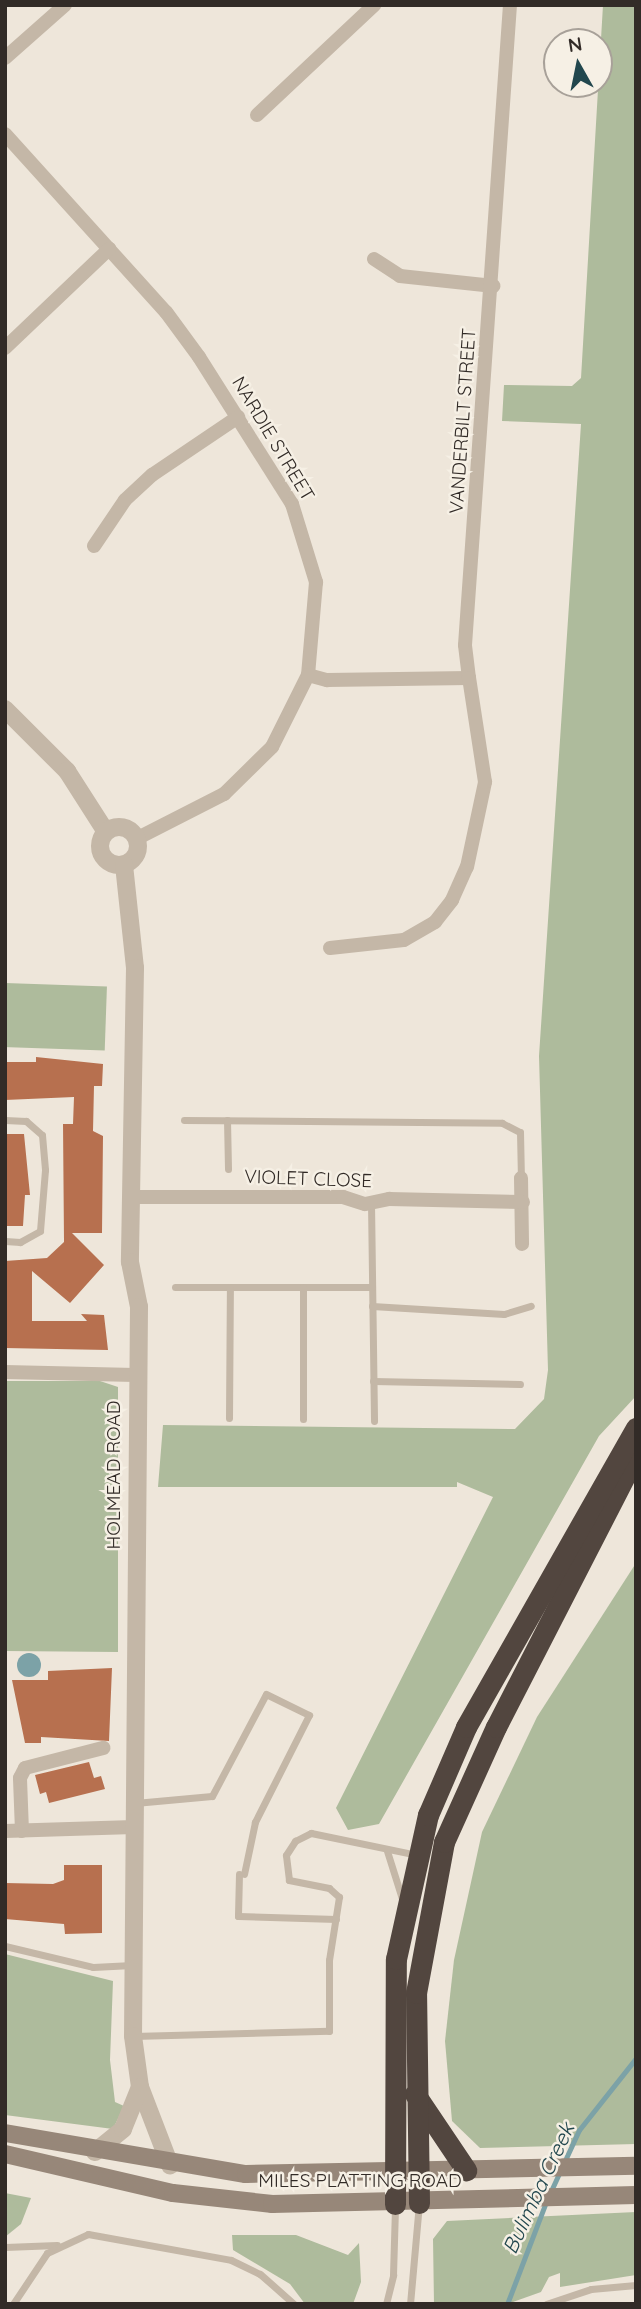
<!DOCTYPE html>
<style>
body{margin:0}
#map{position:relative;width:641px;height:2309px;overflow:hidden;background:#eee6da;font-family:Quicksand,sans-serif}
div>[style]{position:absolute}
.green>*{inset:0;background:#aebb9c;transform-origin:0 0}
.water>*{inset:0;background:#7ca2a7}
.round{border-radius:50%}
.stream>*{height:5px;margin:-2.5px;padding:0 2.5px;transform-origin:2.5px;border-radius:2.5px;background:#7ca2a7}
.building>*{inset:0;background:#b7704f}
.service>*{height:7px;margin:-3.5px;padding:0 3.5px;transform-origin:3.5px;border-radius:3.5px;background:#c4b7a7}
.minor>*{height:14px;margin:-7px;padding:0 7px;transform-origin:7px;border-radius:7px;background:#c4b7a7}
.tertiary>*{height:18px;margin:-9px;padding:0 9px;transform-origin:9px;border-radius:9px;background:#c4b7a7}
.tertiary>.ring{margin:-9px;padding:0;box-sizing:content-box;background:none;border:18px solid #c4b7a7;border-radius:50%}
.secondary>*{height:18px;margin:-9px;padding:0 9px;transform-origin:9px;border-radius:9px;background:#978779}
.motorway>*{height:21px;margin:-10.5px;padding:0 10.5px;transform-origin:10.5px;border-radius:10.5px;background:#52463f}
span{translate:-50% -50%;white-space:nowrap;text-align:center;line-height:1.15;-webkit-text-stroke:5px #f6f0e5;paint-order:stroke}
.street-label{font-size:19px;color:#322b27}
.water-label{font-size:21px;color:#22474e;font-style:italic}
.frame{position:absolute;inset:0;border:7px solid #322b27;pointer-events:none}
.north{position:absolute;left:543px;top:28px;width:70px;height:70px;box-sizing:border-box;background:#f6f0e5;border:2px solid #a8a199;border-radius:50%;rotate:351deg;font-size:19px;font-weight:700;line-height:28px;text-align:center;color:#322b27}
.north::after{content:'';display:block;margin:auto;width:24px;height:32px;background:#22474e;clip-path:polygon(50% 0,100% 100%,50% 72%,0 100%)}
</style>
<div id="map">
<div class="green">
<div style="clip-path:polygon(603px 5px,636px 5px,636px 1396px,599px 1436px,379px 1824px,348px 1830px,336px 1808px,493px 1497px,457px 1482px,457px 1487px,158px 1487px,163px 1425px,515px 1429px,544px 1399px,548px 1370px,539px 1056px,581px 424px,502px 421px,504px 385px,572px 386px,581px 378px)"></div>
<div style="left:5px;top:983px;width:102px;height:64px;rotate:2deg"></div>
<div style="clip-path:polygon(5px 1381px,100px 1381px,118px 1387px,118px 1652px,5px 1651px)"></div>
<div style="clip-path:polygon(636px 1563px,636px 2144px,480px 2148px,452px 2121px,445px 2041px,454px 1960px,482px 1832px,537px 1717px)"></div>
<div style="clip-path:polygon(5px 1954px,113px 1981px,110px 2060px,115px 2102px,124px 2106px,113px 2129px,5px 2115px)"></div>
<div style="clip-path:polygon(5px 2193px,31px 2198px,21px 2224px,5px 2237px)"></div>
<div style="clip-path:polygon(636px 2212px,636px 2275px,560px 2287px,560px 2273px,549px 2277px,541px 2292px,507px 2304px,434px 2304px,433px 2239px,447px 2221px)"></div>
<div style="clip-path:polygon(232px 2235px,296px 2235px,348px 2255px,359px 2243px,361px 2282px,353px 2304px,305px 2304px,290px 2284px,233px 2250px)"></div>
</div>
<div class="water">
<div class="round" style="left:17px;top:1653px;width:24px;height:24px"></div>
</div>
<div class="stream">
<div style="left:550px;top:2193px;width:69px;rotate:-65.3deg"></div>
<div style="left:579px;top:2130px;width:92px;rotate:-51.6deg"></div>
<div style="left:507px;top:2304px;width:109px;rotate:-69.1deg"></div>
</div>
<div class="building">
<div style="clip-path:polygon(36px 1057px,103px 1064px,102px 1086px,94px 1086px,93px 1131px,103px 1136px,102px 1233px,72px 1233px,104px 1265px,70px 1303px,32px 1271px,32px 1321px,87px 1321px,81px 1314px,104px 1315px,108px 1350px,5px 1348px,5px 1261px,47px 1258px,64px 1242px,63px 1124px,73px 1124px,74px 1097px,5px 1100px,5px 1062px,36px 1062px)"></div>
<div style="clip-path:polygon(5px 1134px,24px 1134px,30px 1195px,25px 1195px,23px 1226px,5px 1226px)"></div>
<div style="clip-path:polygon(112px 1668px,109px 1741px,41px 1737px,41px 1743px,25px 1743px,12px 1680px,48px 1680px,48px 1671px)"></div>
<div style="clip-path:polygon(89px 1762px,94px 1778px,101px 1776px,105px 1789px,49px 1803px,46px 1792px,40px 1794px,35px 1775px)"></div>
<div style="clip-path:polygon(64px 1865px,102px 1865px,102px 1933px,65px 1934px,64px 1924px,5px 1919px,5px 1883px,53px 1884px,64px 1880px)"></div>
</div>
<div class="service">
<div style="left:5px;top:1120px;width:21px;rotate:3deg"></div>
<div style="left:26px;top:1121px;width:21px;rotate:41deg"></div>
<div style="left:42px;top:1135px;width:35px;rotate:85deg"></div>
<div style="left:45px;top:1170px;width:61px;rotate:94.7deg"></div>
<div style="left:40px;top:1231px;width:23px;rotate:151deg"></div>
<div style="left:20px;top:1242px;width:15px;rotate:-176deg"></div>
<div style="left:184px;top:1120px;width:318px;rotate:0.5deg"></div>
<div style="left:502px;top:1123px;width:20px;rotate:27deg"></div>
<div style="left:520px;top:1132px;width:46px;rotate:88.8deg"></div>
<div style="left:227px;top:1120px;width:49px;rotate:88.8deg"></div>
<div style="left:371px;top:1203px;width:218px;rotate:89.2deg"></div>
<div style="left:175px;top:1287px;width:197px"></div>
<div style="left:303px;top:1287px;width:132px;rotate:90deg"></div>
<div style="left:372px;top:1306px;width:132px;rotate:3.5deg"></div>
<div style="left:504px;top:1314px;width:28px;rotate:-17deg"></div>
<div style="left:373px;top:1381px;width:147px;rotate:1.2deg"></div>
<div style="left:229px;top:1418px;width:131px;rotate:-89.6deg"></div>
<div style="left:135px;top:1803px;width:77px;rotate:-5.2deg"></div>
<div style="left:212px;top:1796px;width:115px;rotate:-62.1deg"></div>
<div style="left:266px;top:1694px;width:48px;rotate:26deg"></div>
<div style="left:309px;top:1715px;width:120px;rotate:116.8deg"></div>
<div style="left:255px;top:1822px;width:53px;rotate:101.9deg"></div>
<div style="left:387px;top:1851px;width:57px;rotate:72.5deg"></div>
<div style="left:239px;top:1874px;width:42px;rotate:91.4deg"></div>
<div style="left:238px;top:1916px;width:98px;rotate:1.8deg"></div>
<div style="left:5px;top:1946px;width:90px;rotate:13.4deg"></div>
<div style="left:93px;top:1967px;width:39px;rotate:-3deg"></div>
<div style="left:133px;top:2036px;width:196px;rotate:-1.5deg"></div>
<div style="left:329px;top:2031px;width:71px;rotate:-90deg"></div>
<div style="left:329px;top:1960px;width:64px;rotate:-81deg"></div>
<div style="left:339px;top:1897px;width:13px;rotate:-138deg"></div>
<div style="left:329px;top:1888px;width:41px;rotate:-168.7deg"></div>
<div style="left:289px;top:1880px;width:25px;rotate:-97deg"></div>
<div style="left:286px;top:1855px;width:17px;rotate:-57deg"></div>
<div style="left:295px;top:1841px;width:18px;rotate:-27deg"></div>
<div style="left:311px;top:1833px;width:108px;rotate:11.7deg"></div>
<div style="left:5px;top:2247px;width:52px;rotate:-2.2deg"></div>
<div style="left:13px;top:2304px;width:61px;rotate:-56.3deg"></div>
<div style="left:47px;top:2253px;width:45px;rotate:-24.9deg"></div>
<div style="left:88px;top:2234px;width:145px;rotate:10.3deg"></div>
<div style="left:231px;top:2260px;width:32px;rotate:26deg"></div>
<div style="left:260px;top:2274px;width:45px;rotate:41.4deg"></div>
<div style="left:386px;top:2304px;width:30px;rotate:-76deg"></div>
<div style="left:393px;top:2275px;width:67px;rotate:-88.3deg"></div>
<div style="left:410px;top:2304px;width:100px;rotate:-84.9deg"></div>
<div style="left:546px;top:2304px;width:47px;rotate:-18.4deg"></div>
<div style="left:591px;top:2289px;width:45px;rotate:-5.1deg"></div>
</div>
<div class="minor">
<div style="left:5px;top:58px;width:80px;rotate:-41.5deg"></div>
<div style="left:257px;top:115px;width:161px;rotate:-43.2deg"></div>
<div style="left:5px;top:134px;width:240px;rotate:47.9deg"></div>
<div style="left:166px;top:312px;width:56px;rotate:53.7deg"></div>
<div style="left:199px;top:357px;width:174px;rotate:57.7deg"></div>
<div style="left:292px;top:504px;width:82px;rotate:72.9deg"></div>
<div style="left:316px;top:582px;width:93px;rotate:94.9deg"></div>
<div style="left:308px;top:675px;width:80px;rotate:116.6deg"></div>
<div style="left:272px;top:747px;width:67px;rotate:135.6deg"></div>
<div style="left:224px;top:794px;width:99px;rotate:152.9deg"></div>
<div style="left:374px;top:259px;width:31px;rotate:33deg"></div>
<div style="left:400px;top:276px;width:94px;rotate:6.1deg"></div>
<div style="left:5px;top:348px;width:144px;rotate:-43.6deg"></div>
<div style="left:94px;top:546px;width:55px;rotate:-56deg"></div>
<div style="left:125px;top:500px;width:37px;rotate:-43deg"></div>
<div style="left:152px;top:475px;width:104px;rotate:-34deg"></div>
<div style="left:308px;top:675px;width:20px;rotate:15deg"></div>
<div style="left:327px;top:680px;width:142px;rotate:-0.8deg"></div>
<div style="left:469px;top:678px;width:33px;rotate:-97deg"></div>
<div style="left:465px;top:645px;width:642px;rotate:-85.98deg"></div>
<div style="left:330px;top:948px;width:74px;rotate:-6.2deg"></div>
<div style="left:404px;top:940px;width:36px;rotate:-30deg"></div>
<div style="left:435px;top:922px;width:28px;rotate:-52deg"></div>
<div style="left:452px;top:900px;width:36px;rotate:-66deg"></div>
<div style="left:467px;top:867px;width:87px;rotate:-78deg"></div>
<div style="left:485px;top:782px;width:105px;rotate:-98.7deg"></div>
<div style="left:521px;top:1178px;width:66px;rotate:89.1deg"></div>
<div style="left:134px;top:1197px;width:209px"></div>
<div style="left:343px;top:1197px;width:23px;rotate:18deg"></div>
<div style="left:365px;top:1204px;width:25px;rotate:-12deg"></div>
<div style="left:389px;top:1199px;width:134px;rotate:1.3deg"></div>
<div style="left:5px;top:1372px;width:130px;rotate:1.3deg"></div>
<div style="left:5px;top:1831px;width:129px;rotate:-1.8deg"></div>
<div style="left:22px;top:1831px;width:53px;rotate:-92.2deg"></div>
<div style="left:20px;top:1778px;width:11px;rotate:-63deg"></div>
<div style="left:25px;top:1768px;width:81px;rotate:-14.4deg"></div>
</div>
<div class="tertiary">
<div style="left:5px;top:709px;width:88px;rotate:45deg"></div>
<div style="left:67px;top:771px;width:72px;rotate:57.4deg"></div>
<div class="ring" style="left:100px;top:827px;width:20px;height:20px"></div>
<div style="left:124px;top:865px;width:104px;rotate:83.9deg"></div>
<div style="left:135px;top:968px;width:294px;rotate:91deg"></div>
<div style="left:130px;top:1262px;width:46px;rotate:78.7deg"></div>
<div style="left:139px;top:1307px;width:729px;rotate:90.47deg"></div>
<div style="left:133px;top:2036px;width:51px;rotate:82.2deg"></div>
<div style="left:140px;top:2087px;width:84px;rotate:69deg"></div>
<div style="left:95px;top:2152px;width:36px;rotate:-39deg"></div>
<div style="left:123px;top:2129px;width:45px;rotate:-68deg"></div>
</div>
<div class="secondary">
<div style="left:5px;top:2133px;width:244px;rotate:9.7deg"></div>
<div style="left:246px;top:2174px;width:390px;rotate:-1.2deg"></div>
<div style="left:5px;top:2154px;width:172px;rotate:13.1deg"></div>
<div style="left:173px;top:2193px;width:100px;rotate:6.3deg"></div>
<div style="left:272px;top:2204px;width:364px;rotate:-1.4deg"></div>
</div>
<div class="motorway">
<div style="left:415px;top:2094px;width:92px;rotate:56.1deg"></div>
<div style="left:419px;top:2203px;width:210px;rotate:-90.8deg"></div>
<div style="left:416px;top:1993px;width:154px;rotate:-79.5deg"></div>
<div style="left:444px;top:1842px;width:126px;rotate:-65.7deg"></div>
<div style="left:496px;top:1727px;width:306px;rotate:-62.8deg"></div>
<div style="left:395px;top:2204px;width:245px;rotate:-89.8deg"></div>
<div style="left:396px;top:1959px;width:148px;rotate:-77.5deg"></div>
<div style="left:428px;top:1815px;width:96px;rotate:-66.6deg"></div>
<div style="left:466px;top:1727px;width:344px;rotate:-60.4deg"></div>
</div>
<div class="street-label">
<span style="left:463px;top:421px;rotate:-86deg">VANDERBILT STREET</span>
<span style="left:273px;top:439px;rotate:59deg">NARDIE STREET</span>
<span style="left:308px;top:1179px;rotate:2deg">VIOLET CLOSE</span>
<span style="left:114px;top:1475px;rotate:-90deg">HOLMEAD ROAD</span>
<span style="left:360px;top:2181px">MILES PLATTING ROAD</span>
</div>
<div class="water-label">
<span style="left:538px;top:2188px;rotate:-65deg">Bulimba Creek</span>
</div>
<div class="frame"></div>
<div class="north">N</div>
</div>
